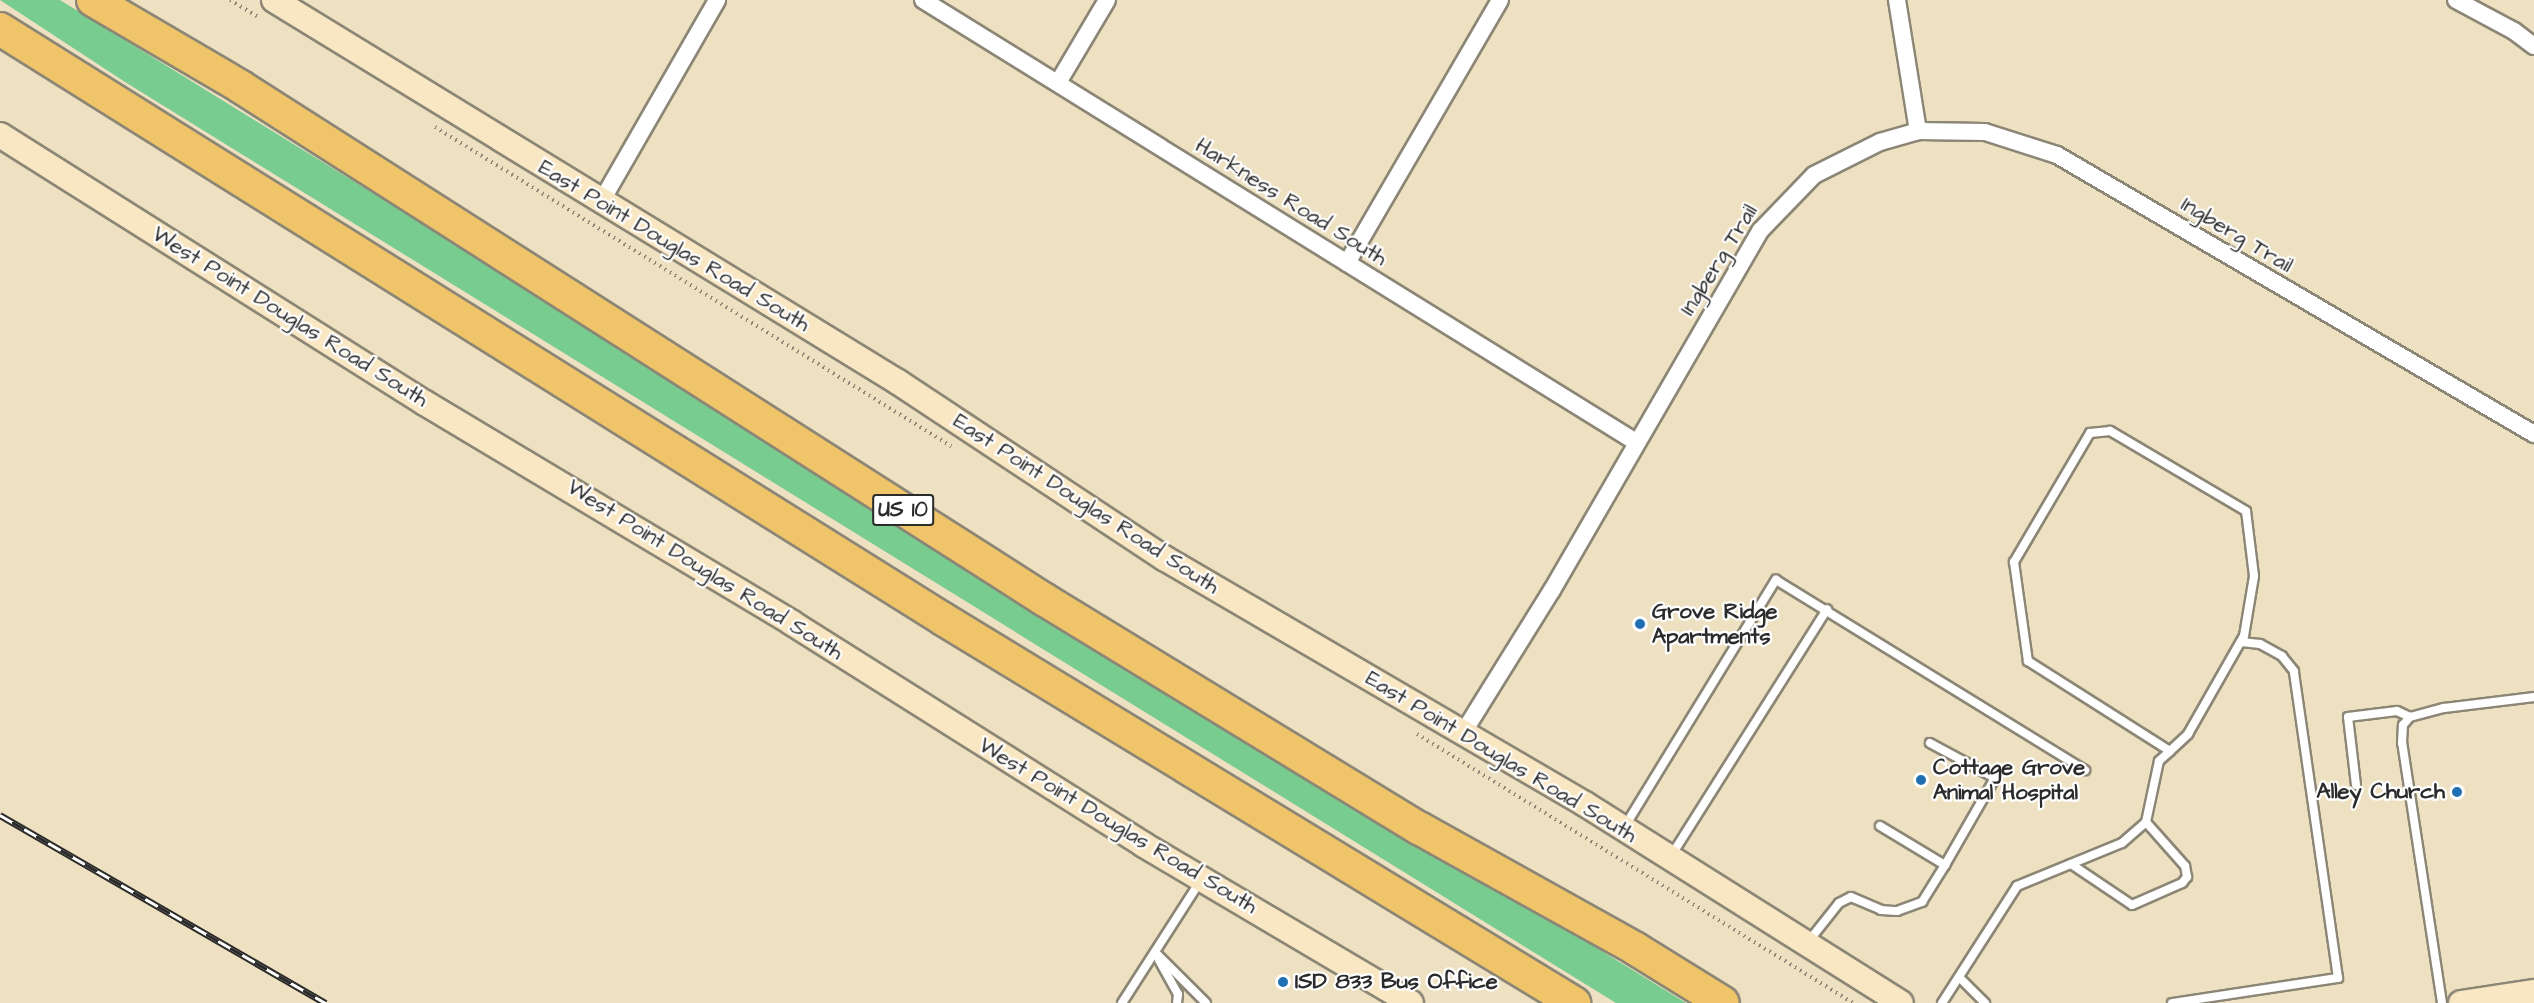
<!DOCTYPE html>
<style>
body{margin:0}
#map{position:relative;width:2534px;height:1003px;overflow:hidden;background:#eee1c1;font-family:"Architects Daughter",sans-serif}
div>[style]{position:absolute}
.green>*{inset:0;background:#78cc90}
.path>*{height:4px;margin-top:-2px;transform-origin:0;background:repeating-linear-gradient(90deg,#8c8676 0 1.5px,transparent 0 6px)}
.roads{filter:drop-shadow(2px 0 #8c8676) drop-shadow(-2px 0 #8c8676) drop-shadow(0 2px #8c8676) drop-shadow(0 -2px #8c8676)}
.lane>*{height:8px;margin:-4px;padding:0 4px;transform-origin:4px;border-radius:4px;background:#fff}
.street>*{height:16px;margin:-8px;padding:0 8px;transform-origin:8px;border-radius:8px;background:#fff}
.secondary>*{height:24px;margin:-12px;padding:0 12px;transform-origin:12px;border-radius:12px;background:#f9e7c3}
.highway>*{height:32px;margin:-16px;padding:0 16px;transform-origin:16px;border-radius:16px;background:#f0c469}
.rail>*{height:7px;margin-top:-3.5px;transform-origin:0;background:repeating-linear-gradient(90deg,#fff 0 14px,#2b2b2b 0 28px);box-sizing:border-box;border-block:2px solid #2b2b2b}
.dots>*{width:16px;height:16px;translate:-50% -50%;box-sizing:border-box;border:3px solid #fff;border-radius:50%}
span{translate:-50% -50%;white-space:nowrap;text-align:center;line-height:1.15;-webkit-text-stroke:4.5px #fff;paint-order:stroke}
.shield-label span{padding:2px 4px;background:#fff;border:2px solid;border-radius:4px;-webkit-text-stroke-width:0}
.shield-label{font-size:21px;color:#2b2b2b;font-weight:700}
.street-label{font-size:22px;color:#2b2b2b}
.poi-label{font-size:22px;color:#2b2b2b;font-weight:700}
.left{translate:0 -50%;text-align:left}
.right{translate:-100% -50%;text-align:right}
</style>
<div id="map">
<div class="green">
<div style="clip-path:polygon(0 0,60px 0,1686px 1003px,1616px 1003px,125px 82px)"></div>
</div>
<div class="path">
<div style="left:230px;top:0;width:35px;rotate:31deg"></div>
<div style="left:435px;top:127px;width:607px;rotate:31.73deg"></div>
<div style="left:1417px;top:734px;width:512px;rotate:31.67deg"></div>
</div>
<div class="roads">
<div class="lane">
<div style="left:2356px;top:785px;width:68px;rotate:-96.7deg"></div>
<div style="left:2348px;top:717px;width:49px;rotate:-7deg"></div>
<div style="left:2397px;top:711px;width:14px;rotate:25deg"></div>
<div style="left:1625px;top:826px;width:289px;rotate:-58.5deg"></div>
<div style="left:1776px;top:580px;width:363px;rotate:31.6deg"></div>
<div style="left:1880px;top:826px;width:76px;rotate:31deg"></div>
<div style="left:1671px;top:856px;width:292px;rotate:-57.7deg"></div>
<div style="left:2071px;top:864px;width:73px;rotate:33.9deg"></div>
<div style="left:2132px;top:905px;width:55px;rotate:-23.7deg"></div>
<div style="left:2182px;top:883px;width:8px;rotate:-50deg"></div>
<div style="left:2187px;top:877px;width:11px;rotate:-100deg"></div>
<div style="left:2185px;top:866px;width:59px;rotate:-131.6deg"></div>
<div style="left:1808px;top:942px;width:50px;rotate:-51.5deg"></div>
<div style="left:1839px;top:903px;width:13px;rotate:-27deg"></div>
<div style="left:1851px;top:897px;width:33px;rotate:23deg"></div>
<div style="left:1881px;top:910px;width:16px;rotate:4deg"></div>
<div style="left:1897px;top:911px;width:27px;rotate:-20deg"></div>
<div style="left:1922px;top:902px;width:44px;rotate:-58.1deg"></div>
<div style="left:1945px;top:865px;width:100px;rotate:-60.1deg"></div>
<div style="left:1995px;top:778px;width:74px;rotate:-151.7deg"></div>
<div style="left:1155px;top:952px;width:72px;rotate:45deg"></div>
<div style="left:1159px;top:960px;width:39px;rotate:61deg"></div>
<div style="left:1178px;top:994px;width:9px;rotate:96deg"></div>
<div style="left:1959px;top:977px;width:37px;rotate:45deg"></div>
<div style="left:1122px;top:1003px;width:146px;rotate:-57.3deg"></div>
<div style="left:1942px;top:1003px;width:139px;rotate:-57.3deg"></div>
<div style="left:2017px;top:886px;width:113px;rotate:-22.3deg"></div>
<div style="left:2122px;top:843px;width:32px;rotate:-41deg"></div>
<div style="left:2146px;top:822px;width:62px;rotate:-78deg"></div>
<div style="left:2159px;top:761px;width:15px;rotate:-42deg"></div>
<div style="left:2170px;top:751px;width:25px;rotate:-43deg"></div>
<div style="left:2188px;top:734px;width:113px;rotate:-60.3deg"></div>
<div style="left:2244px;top:636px;width:61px;rotate:-80.5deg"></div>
<div style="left:2254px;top:576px;width:65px;rotate:-97deg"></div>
<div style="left:2246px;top:511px;width:158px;rotate:-149.5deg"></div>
<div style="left:2110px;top:431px;width:20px;rotate:174deg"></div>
<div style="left:2090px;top:433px;width:150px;rotate:120.5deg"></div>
<div style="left:2014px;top:562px;width:100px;rotate:82deg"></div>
<div style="left:2028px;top:661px;width:168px;rotate:32.4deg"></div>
<div style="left:2172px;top:1003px;width:168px;rotate:-8.6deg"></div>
<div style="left:2338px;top:978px;width:310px;rotate:-98.2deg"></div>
<div style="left:2294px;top:671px;width:19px;rotate:-129deg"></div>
<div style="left:2282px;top:656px;width:25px;rotate:-151deg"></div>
<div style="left:2260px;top:644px;width:19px;rotate:-174deg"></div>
<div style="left:2442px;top:1003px;width:263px;rotate:-98.7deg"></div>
<div style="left:2402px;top:743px;width:18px;rotate:-87deg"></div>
<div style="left:2403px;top:725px;width:11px;rotate:-49deg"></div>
<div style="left:2410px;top:717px;width:35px;rotate:-15deg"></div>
<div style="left:2444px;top:708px;width:91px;rotate:-7deg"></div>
</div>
<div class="street">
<div style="left:923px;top:0;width:839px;rotate:31.8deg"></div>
<div style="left:1897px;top:0;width:133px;rotate:80.9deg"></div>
<div style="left:2456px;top:0;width:66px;rotate:28.1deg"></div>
<div style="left:2514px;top:31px;width:25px;rotate:37deg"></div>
<div style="left:1059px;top:81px;width:94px;rotate:-59.3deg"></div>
<div style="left:601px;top:202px;width:233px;rotate:-60.1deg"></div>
<div style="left:1347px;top:263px;width:304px;rotate:-59.8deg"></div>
<div style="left:1463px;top:733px;width:168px;rotate:-58.1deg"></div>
<div style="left:1552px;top:590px;width:415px;rotate:-59.9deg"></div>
<div style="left:1760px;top:231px;width:78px;rotate:-46deg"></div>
<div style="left:1814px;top:175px;width:74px;rotate:-26.6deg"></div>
<div style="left:1880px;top:142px;width:40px;rotate:-16deg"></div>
<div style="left:1918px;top:131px;width:67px;rotate:0.9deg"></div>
<div style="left:1985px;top:132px;width:76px;rotate:17.7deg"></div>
<div style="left:2057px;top:155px;width:553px;rotate:30.32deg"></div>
</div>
<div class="secondary">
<div style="left:274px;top:0;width:732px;rotate:31.47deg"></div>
<div style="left:898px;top:382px;width:319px;rotate:33.5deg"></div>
<div style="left:1164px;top:558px;width:488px;rotate:30.3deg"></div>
<div style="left:1585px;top:804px;width:373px;rotate:32.2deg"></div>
<div style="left:0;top:135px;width:502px;rotate:32.24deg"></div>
<div style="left:425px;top:403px;width:428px;rotate:30.9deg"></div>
<div style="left:792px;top:623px;width:416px;rotate:32.2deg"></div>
<div style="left:1144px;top:845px;width:310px;rotate:30.6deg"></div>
<div style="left:2461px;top:1003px;width:74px;rotate:-8.6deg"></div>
</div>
<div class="highway">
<div style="left:93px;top:0;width:172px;rotate:30.4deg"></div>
<div style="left:241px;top:87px;width:954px;rotate:32.54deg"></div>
<div style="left:1045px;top:600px;width:438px;rotate:31.4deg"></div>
<div style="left:1419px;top:828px;width:248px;rotate:29.1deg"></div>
<div style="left:1636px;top:949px;width:102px;rotate:31.8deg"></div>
<div style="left:0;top:29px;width:1112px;rotate:32.03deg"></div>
<div style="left:943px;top:619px;width:739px;rotate:31.32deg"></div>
</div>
</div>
<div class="rail">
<div style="left:0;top:815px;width:376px;rotate:30deg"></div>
</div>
<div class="dots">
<div style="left:1640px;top:624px;background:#1f6fb2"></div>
<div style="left:1921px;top:780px;background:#1f6fb2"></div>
<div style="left:2457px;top:792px;background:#1f6fb2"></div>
<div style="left:1283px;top:982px;background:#1f6fb2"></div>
</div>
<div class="shield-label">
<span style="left:903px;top:510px">US 10</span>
</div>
<div class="street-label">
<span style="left:1291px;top:202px;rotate:32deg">Harkness Road South</span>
<span style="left:2237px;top:235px;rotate:31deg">Ingberg Trail</span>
<span style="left:674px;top:246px;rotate:31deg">East Point Douglas Road South</span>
<span style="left:1719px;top:260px;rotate:-58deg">Ingberg Trail</span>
<span style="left:290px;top:317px;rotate:32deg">West Point Douglas Road South</span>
<span style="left:1086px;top:504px;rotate:33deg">East Point Douglas Road South</span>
<span style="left:705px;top:570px;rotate:32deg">West Point Douglas Road South</span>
<span style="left:1501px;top:757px;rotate:31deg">East Point Douglas Road South</span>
<span style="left:1118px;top:826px;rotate:31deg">West Point Douglas Road South</span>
</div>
<div class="poi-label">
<span class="left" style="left:1652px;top:624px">Grove Ridge<br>Apartments</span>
<span class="left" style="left:1933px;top:780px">Cottage Grove<br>Animal Hospital</span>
<span class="right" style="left:2445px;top:792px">Alley Church</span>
<span class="left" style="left:1295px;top:982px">ISD 833 Bus Office</span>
</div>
</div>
